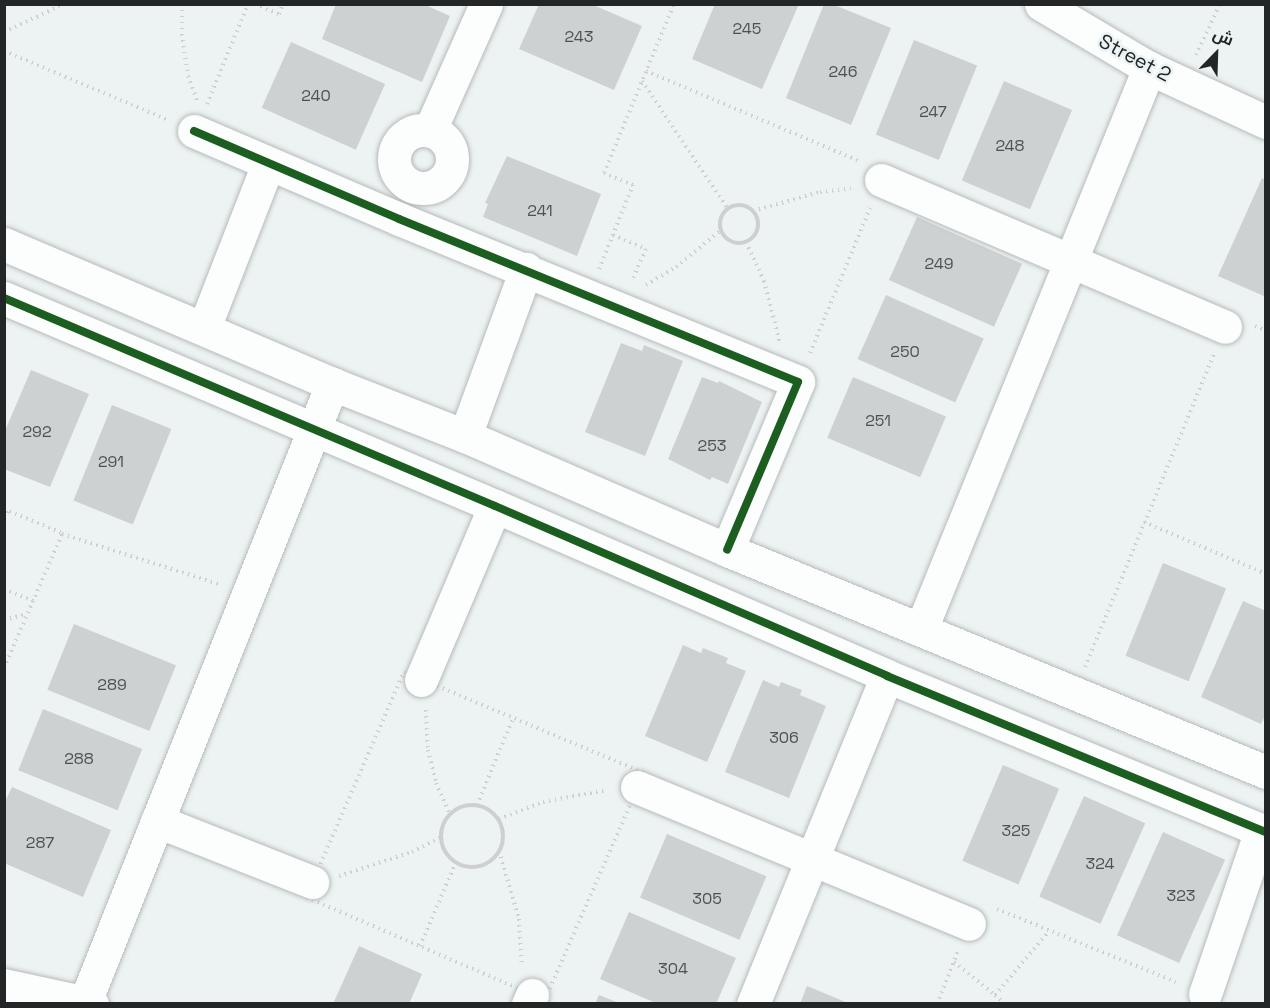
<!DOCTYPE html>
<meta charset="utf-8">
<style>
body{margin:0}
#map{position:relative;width:1270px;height:1008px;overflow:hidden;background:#edf2f2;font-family:"Space Grotesk",Cairo,sans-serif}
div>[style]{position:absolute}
.building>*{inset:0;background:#ced1d1;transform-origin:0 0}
.path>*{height:4px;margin-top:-2px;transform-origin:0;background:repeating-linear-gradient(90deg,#ced0d0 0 1.5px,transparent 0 6px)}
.path>.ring{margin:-2px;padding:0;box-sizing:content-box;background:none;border:4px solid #ced0d0;border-radius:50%}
.roads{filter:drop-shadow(0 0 2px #b7baba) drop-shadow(0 0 2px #b7baba)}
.minor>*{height:33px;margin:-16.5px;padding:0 16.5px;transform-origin:16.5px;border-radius:16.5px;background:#fcfdfd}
.minor>.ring{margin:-16.5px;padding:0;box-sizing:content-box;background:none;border:33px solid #fcfdfd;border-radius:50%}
.tertiary>*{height:33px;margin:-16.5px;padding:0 16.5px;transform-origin:16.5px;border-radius:16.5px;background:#fcfdfd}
.cycleway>*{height:8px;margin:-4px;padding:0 4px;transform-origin:4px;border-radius:4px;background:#1b5e20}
span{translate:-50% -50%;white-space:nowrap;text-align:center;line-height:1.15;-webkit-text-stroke:5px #ebf3f4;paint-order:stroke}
.number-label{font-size:16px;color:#4e5152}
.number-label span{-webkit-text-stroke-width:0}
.street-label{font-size:20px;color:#232627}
.frame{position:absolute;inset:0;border:6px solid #232627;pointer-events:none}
.north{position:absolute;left:1186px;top:24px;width:60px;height:60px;-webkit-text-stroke:4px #ebf3f4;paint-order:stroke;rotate:23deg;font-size:16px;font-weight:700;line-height:24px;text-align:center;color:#232627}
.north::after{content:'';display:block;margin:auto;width:21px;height:27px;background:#232627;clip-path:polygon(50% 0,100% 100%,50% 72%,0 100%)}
</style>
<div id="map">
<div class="building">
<div style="clip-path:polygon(336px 4px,423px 4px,450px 16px,422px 82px,322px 39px)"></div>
<div style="clip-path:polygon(539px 4px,591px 4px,642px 26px,614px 90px,519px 49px)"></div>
<div style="clip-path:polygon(715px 4px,799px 4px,762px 89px,692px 59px)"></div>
<div style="clip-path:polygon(824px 4px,832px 4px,891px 28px,851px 125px,786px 98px)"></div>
<div style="left:914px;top:40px;width:68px;height:102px;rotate:22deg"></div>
<div style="left:291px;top:42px;width:103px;height:72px;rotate:24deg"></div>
<div style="left:1004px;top:81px;width:74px;height:108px;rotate:23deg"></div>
<div style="clip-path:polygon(507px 156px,601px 194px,577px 256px,483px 217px,488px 204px,485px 203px)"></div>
<div style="clip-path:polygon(1262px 178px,1266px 180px,1266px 297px,1218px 276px)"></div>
<div style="left:917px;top:217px;width:115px;height:69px;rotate:24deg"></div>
<div style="left:886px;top:295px;width:107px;height:70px;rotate:24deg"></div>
<div style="clip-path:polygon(621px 343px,642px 351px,644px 345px,683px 361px,645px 456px,585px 432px)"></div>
<div style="clip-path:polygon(31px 370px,89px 394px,50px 487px,4px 469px,4px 433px)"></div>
<div style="clip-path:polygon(702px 377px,718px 383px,719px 381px,762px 402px,728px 484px,712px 477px,710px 480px,668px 459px)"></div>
<div style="left:853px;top:377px;width:101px;height:66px;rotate:23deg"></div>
<div style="left:112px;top:405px;width:64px;height:103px;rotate:22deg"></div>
<div style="left:1163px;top:563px;width:68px;height:100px;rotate:22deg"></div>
<div style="clip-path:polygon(1243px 601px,1266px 611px,1266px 714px,1261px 724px,1201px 697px)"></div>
<div style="left:74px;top:624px;width:110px;height:71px;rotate:22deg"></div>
<div style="clip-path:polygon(683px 645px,701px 653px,703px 648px,728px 658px,726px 663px,746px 671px,707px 762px,645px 736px)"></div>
<div style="clip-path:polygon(763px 680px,779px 687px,781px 682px,802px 690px,800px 695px,826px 706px,789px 798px,725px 772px)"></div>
<div style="left:43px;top:709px;width:107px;height:66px;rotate:22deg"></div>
<div style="left:1003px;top:765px;width:61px;height:104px;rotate:23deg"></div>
<div style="clip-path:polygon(12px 787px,111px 830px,83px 897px,4px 863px,4px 804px)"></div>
<div style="left:1084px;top:796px;width:67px;height:110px;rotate:24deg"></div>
<div style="left:1163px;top:832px;width:68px;height:113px;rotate:24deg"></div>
<div style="left:667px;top:834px;width:108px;height:69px;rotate:23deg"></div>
<div style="clip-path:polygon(629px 912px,736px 958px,716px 1004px,658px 1004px,600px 979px)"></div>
<div style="clip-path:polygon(359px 946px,422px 974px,409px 1004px,333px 1004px)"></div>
<div style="clip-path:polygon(807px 986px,848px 1003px,848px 1004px,800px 1004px)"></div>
<div style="clip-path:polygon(599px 995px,619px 1003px,619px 1004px,595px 1004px)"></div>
</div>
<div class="path">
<div style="left:182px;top:4px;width:30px;rotate:90deg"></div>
<div style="left:182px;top:34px;width:42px;rotate:81.9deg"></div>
<div style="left:188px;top:76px;width:27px;rotate:70deg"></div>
<div style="left:255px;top:4px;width:26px;rotate:23deg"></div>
<div style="left:279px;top:14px;width:11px;rotate:-68deg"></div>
<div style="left:4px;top:32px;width:66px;rotate:-25deg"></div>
<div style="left:4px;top:51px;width:178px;rotate:22.8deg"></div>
<div style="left:1196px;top:55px;width:56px;rotate:-64.8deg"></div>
<div style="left:646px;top:71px;width:231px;rotate:22.9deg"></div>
<div style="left:642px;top:81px;width:154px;rotate:56.1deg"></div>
<div style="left:207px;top:104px;width:108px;rotate:-67.7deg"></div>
<div class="ring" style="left:720px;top:205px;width:34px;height:34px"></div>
<div style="left:753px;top:211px;width:70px;rotate:-15.8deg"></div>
<div style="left:820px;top:192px;width:31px;rotate:-7deg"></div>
<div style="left:613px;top:235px;width:36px;rotate:23deg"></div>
<div style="left:646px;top:249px;width:35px;rotate:114deg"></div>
<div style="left:746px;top:242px;width:43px;rotate:65.2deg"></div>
<div style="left:764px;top:281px;width:64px;rotate:75.5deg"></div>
<div style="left:599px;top:269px;width:91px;rotate:-68deg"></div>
<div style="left:633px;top:185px;width:31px;rotate:-158deg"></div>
<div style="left:604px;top:173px;width:183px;rotate:-67.5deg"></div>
<div style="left:646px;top:285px;width:35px;rotate:-31deg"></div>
<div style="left:676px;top:267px;width:58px;rotate:-39.4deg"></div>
<div style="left:1255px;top:326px;width:12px;rotate:24deg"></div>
<div style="left:810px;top:353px;width:157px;rotate:-67.5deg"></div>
<div style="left:4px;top:509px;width:63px;rotate:22.5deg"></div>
<div style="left:4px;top:518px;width:9px;rotate:-63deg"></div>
<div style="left:1144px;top:522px;width:133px;rotate:23.1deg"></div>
<div style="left:4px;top:589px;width:32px;rotate:22deg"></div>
<div style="left:4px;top:620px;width:23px;rotate:-15deg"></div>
<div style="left:1085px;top:667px;width:339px;rotate:-67.6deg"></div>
<div style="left:4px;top:668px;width:146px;rotate:-66.6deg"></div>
<div style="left:62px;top:534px;width:165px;rotate:17.7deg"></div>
<div style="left:404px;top:672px;width:260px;rotate:22.8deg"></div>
<div style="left:644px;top:773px;width:248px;rotate:113.6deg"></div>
<div style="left:545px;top:1000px;width:260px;rotate:-156.7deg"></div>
<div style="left:306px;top:897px;width:245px;rotate:-66.5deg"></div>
<div style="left:426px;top:710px;width:40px;rotate:87.1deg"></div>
<div style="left:428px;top:750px;width:34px;rotate:76deg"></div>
<div style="left:436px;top:783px;width:34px;rotate:66deg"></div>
<div style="left:477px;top:805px;width:94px;rotate:-67.5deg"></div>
<div class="ring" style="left:441px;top:805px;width:58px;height:58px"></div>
<div style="left:499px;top:819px;width:47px;rotate:-21.1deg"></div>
<div style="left:543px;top:802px;width:65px;rotate:-10.6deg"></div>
<div style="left:499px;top:851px;width:71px;rotate:73.6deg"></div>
<div style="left:519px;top:919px;width:47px;rotate:86.3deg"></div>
<div style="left:339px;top:876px;width:77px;rotate:-18.2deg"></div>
<div style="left:412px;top:852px;width:34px;rotate:-27deg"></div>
<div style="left:997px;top:909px;width:193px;rotate:22.2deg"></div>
<div style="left:420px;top:946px;width:91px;rotate:-66.8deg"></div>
<div style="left:954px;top:962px;width:53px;rotate:38.8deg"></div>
<div style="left:995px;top:995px;width:84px;rotate:-49.8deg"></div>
<div style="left:995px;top:995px;width:13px;rotate:42deg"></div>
<div style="left:937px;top:1004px;width:57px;rotate:-68.4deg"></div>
</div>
<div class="roads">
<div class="minor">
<div style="left:430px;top:130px;width:138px;rotate:-66deg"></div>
<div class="ring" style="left:394px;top:130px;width:25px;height:25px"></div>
<div style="left:194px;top:131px;width:223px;rotate:23.2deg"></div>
<div style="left:399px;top:219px;width:431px;rotate:22.2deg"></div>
<div style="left:798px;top:382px;width:182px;rotate:112.9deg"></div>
<div style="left:881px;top:180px;width:374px;rotate:23.1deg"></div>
<div style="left:4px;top:244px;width:357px;rotate:23.1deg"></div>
<div style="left:332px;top:384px;width:143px;rotate:21.4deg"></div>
<div style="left:465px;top:436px;width:286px;rotate:23.5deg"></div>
<div style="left:727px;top:550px;width:583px;rotate:22.39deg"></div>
<div style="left:4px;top:298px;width:533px;rotate:22.96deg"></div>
<div style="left:495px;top:506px;width:427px;rotate:23.4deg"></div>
<div style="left:887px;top:676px;width:410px;rotate:22.4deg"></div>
<div style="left:204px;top:328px;width:176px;rotate:-68.7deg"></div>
<div style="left:465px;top:436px;width:178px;rotate:-69.9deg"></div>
<div style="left:921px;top:629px;width:606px;rotate:-67.88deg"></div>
<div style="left:421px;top:680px;width:189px;rotate:-67deg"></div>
<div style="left:637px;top:787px;width:359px;rotate:22.4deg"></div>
<div style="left:157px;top:821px;width:167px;rotate:21.5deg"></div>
<div style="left:4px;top:985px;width:90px;rotate:12.2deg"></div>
<div style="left:1205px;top:994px;width:173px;rotate:-71.1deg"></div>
<div style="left:85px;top:1002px;width:666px;rotate:-68.21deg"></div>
<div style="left:528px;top:1004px;width:10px;rotate:-66deg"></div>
<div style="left:753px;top:1004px;width:354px;rotate:-67.8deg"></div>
</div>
<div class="tertiary">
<div style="left:1041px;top:4px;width:126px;rotate:30.7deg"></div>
<div style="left:1149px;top:68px;width:129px;rotate:24.8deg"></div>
</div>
</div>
<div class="cycleway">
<div style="left:194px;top:131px;width:223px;rotate:23.2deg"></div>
<div style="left:399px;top:219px;width:431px;rotate:22.2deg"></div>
<div style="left:798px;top:382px;width:182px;rotate:112.9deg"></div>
<div style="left:4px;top:298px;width:533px;rotate:22.96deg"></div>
<div style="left:495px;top:506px;width:427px;rotate:23.4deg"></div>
<div style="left:887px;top:676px;width:410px;rotate:22.4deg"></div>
</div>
<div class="number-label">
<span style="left:747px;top:29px">245</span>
<span style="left:579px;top:37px">243</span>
<span style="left:843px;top:72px">246</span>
<span style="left:316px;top:96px">240</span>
<span style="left:933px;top:112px">247</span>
<span style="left:1010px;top:146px">248</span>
<span style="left:540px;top:211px">241</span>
<span style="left:939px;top:264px">249</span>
<span style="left:905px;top:352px">250</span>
<span style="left:878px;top:421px">251</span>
<span style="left:37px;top:432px">292</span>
<span style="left:712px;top:446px">253</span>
<span style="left:111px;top:462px">291</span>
<span style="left:112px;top:685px">289</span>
<span style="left:784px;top:738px">306</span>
<span style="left:79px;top:759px">288</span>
<span style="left:1016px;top:831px">325</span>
<span style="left:40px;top:843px">287</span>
<span style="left:1100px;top:864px">324</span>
<span style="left:1181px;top:896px">323</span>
<span style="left:707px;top:899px">305</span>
<span style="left:673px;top:969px">304</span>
</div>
<div class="street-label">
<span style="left:1135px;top:58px;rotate:28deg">Street 2</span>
</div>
<div class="frame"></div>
<div class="north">ش</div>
</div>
